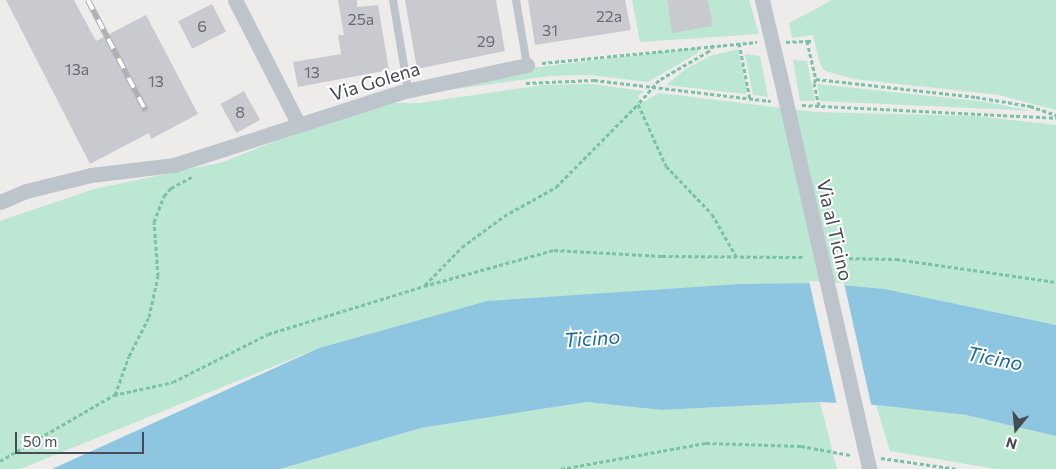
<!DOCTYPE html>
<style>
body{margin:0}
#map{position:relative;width:1056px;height:469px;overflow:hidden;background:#eeebeb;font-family:Commissioner,sans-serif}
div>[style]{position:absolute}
.green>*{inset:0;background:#bce8d3}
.water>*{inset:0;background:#8ec5e1}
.pier>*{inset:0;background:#eeebeb}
.building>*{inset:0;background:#c9cad0;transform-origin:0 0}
.path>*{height:3px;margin-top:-1.5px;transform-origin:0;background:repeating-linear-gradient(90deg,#79c2a7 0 4px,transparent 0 6.5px)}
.service>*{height:8px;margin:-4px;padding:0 4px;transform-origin:4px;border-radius:4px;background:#bec4cc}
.minor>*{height:15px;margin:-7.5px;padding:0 7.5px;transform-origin:7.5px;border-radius:7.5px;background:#bec4cc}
.rail>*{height:5.5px;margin-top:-2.75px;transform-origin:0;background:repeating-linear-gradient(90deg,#fff 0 11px,#aeb0b5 0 22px);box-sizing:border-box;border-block:1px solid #aeb0b5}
.minor-bridge>*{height:15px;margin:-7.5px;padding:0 7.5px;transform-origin:7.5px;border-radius:7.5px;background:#bec4cc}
span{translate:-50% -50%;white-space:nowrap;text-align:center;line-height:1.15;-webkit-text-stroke:4px #fff;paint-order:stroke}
.number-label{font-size:16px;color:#676c74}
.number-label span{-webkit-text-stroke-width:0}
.street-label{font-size:19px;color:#464c56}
.water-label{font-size:20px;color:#1a6b94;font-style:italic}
.north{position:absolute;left:991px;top:404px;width:50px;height:50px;-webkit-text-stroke:4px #fff;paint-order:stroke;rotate:197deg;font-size:14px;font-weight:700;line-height:20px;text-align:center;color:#464c56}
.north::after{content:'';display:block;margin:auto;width:18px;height:22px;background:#464c56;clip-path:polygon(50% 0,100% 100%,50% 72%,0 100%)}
.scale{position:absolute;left:15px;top:432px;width:129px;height:22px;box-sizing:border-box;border:2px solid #464c56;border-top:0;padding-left:6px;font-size:15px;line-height:18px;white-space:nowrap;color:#464c56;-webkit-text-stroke:4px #fff;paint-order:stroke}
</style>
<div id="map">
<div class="green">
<div style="clip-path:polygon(632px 0,749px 0,759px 34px,640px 42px)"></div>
<div style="clip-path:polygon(832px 0,1056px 0,1056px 110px,999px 95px,854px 79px,825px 71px,820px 64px,813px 35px,792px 38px,789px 23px)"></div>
<div style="clip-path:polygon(696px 48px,699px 51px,696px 54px,648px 82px,589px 75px,550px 76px,418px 94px,531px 68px)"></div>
<div style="clip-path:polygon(738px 49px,748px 92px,745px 94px,666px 85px,687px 68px,710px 56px)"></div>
<div style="clip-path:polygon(745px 54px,760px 56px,768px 97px,753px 95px)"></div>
<div style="clip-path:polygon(793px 60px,807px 61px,815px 101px,800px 101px)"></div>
<div style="clip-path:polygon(591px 84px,644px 91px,638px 96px,643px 102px,659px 93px,817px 112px,976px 116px,1056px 125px,1056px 325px,885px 289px,820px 283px,487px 301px,319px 348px,20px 469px,0 469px,0 221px,94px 189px,223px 162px,345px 113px,389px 103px,419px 103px,543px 85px)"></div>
<div style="clip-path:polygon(817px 84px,987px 102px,1032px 111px,820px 101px)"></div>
<div style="clip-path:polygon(587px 402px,661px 410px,820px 402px,837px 469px,280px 469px,421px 428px)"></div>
<div style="clip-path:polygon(876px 405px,966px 415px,1056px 436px,1056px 469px,995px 469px,890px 451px)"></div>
</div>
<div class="water">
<div style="clip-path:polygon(820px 283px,885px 289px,1056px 325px,1056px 436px,966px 415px,876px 405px,820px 402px,661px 410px,587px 402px,421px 428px,280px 469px,52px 469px,319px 348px,487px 301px,741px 284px)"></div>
</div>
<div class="pier">
<div style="clip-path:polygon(809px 281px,844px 283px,872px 408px,837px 405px)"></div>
</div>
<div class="building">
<div style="clip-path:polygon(6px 0,74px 0,96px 41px,146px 15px,198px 114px,151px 139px,149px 133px,90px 164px)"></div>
<div style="clip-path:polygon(338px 0,357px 0,357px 7px,378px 5px,389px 70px,298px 87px,293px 62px,341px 54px,338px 35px,344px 35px)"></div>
<div style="clip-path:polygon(405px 0,496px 0,505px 51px,417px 69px)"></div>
<div style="clip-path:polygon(528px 0,625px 0,631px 30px,535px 45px)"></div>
<div style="clip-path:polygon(667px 0,708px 0,713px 26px,672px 33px)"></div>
<div style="left:212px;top:4px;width:31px;height:38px;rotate:63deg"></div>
<div style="left:244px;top:91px;width:33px;height:27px;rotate:61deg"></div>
</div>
<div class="path">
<div style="left:807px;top:41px;width:6px"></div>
<div style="left:786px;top:42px;width:21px;rotate:-3deg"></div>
<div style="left:807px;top:41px;width:39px;rotate:77deg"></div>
<div style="left:816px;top:79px;width:161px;rotate:6.4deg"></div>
<div style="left:976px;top:97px;width:55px;rotate:9.5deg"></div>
<div style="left:1030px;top:106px;width:28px;rotate:19deg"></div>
<div style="left:739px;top:43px;width:57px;rotate:78.9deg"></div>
<div style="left:714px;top:45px;width:8px;rotate:130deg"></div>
<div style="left:709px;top:51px;width:58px;rotate:149.9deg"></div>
<div style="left:659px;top:80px;width:32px;rotate:131deg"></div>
<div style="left:638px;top:104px;width:68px;rotate:65.7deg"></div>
<div style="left:666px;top:166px;width:66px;rotate:46.2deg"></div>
<div style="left:712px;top:214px;width:48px;rotate:60.3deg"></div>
<div style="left:542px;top:63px;width:216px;rotate:-5.6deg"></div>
<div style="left:816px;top:79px;width:4px;rotate:117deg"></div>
<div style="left:814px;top:83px;width:24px;rotate:78deg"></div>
<div style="left:526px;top:83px;width:68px;rotate:-2.5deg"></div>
<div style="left:594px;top:80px;width:178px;rotate:6.8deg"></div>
<div style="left:802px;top:105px;width:254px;rotate:2.9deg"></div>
<div style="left:836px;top:258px;width:60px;rotate:1deg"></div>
<div style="left:896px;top:259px;width:162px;rotate:8.2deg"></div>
<div style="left:425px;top:285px;width:53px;rotate:-45.8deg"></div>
<div style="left:462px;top:247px;width:52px;rotate:-36.4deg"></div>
<div style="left:504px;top:216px;width:60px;rotate:-29.1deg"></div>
<div style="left:556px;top:187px;width:117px;rotate:-45.3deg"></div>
<div style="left:115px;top:395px;width:41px;rotate:-70.3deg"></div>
<div style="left:129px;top:356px;width:44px;rotate:-62.9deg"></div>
<div style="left:149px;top:317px;width:42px;rotate:-77.6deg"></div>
<div style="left:158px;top:276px;width:54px;rotate:-94.2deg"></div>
<div style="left:154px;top:222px;width:28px;rotate:-69deg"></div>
<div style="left:164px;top:196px;width:11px;rotate:-49deg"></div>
<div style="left:171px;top:188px;width:26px;rotate:-28deg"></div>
<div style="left:881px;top:458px;width:77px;rotate:8.2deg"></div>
<div style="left:0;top:461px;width:132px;rotate:-30.1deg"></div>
<div style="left:114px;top:395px;width:60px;rotate:-12.4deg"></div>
<div style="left:173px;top:382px;width:106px;rotate:-26.8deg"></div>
<div style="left:268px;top:334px;width:163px;rotate:-17.1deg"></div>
<div style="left:424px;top:286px;width:135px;rotate:-15.5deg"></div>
<div style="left:554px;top:250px;width:108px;rotate:3.2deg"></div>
<div style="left:662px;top:256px;width:143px;rotate:0.4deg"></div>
<div style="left:561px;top:469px;width:147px;rotate:-10.2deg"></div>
<div style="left:706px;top:443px;width:95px;rotate:1.8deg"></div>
<div style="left:801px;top:446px;width:50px;rotate:10.4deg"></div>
</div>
<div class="service">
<div style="left:393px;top:0;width:91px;rotate:80.5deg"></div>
<div style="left:516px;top:0;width:66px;rotate:80.4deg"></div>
</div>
<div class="minor">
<div style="left:235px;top:0;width:140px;rotate:62.9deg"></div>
<div style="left:762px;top:0;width:78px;rotate:76.7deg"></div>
<div style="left:0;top:202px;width:28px;rotate:-23deg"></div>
<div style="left:26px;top:191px;width:67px;rotate:-13.8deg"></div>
<div style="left:91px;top:175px;width:84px;rotate:-6.9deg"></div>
<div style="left:174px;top:165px;width:238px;rotate:-17.8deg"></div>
<div style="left:401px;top:92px;width:129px;rotate:-12.1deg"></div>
</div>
<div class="rail">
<div style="left:88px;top:0;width:125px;rotate:62.4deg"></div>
</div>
<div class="minor-bridge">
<div style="left:780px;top:76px;width:403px;rotate:77.2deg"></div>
</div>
<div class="number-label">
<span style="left:609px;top:16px">22a</span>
<span style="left:361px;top:19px">25a</span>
<span style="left:202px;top:26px">6</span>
<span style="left:550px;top:30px">31</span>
<span style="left:486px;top:41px">29</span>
<span style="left:77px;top:69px">13a</span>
<span style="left:312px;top:72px">13</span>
<span style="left:156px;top:81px">13</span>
<span style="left:240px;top:112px">8</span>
</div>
<div class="street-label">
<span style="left:375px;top:81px;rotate:-17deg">Via Golena</span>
<span style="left:835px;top:230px;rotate:77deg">Via al Ticino</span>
</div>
<div class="water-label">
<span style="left:592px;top:338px;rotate:-4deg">Ticino</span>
<span style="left:995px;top:358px;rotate:11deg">Ticino</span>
</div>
<div class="north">N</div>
<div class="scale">50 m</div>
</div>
